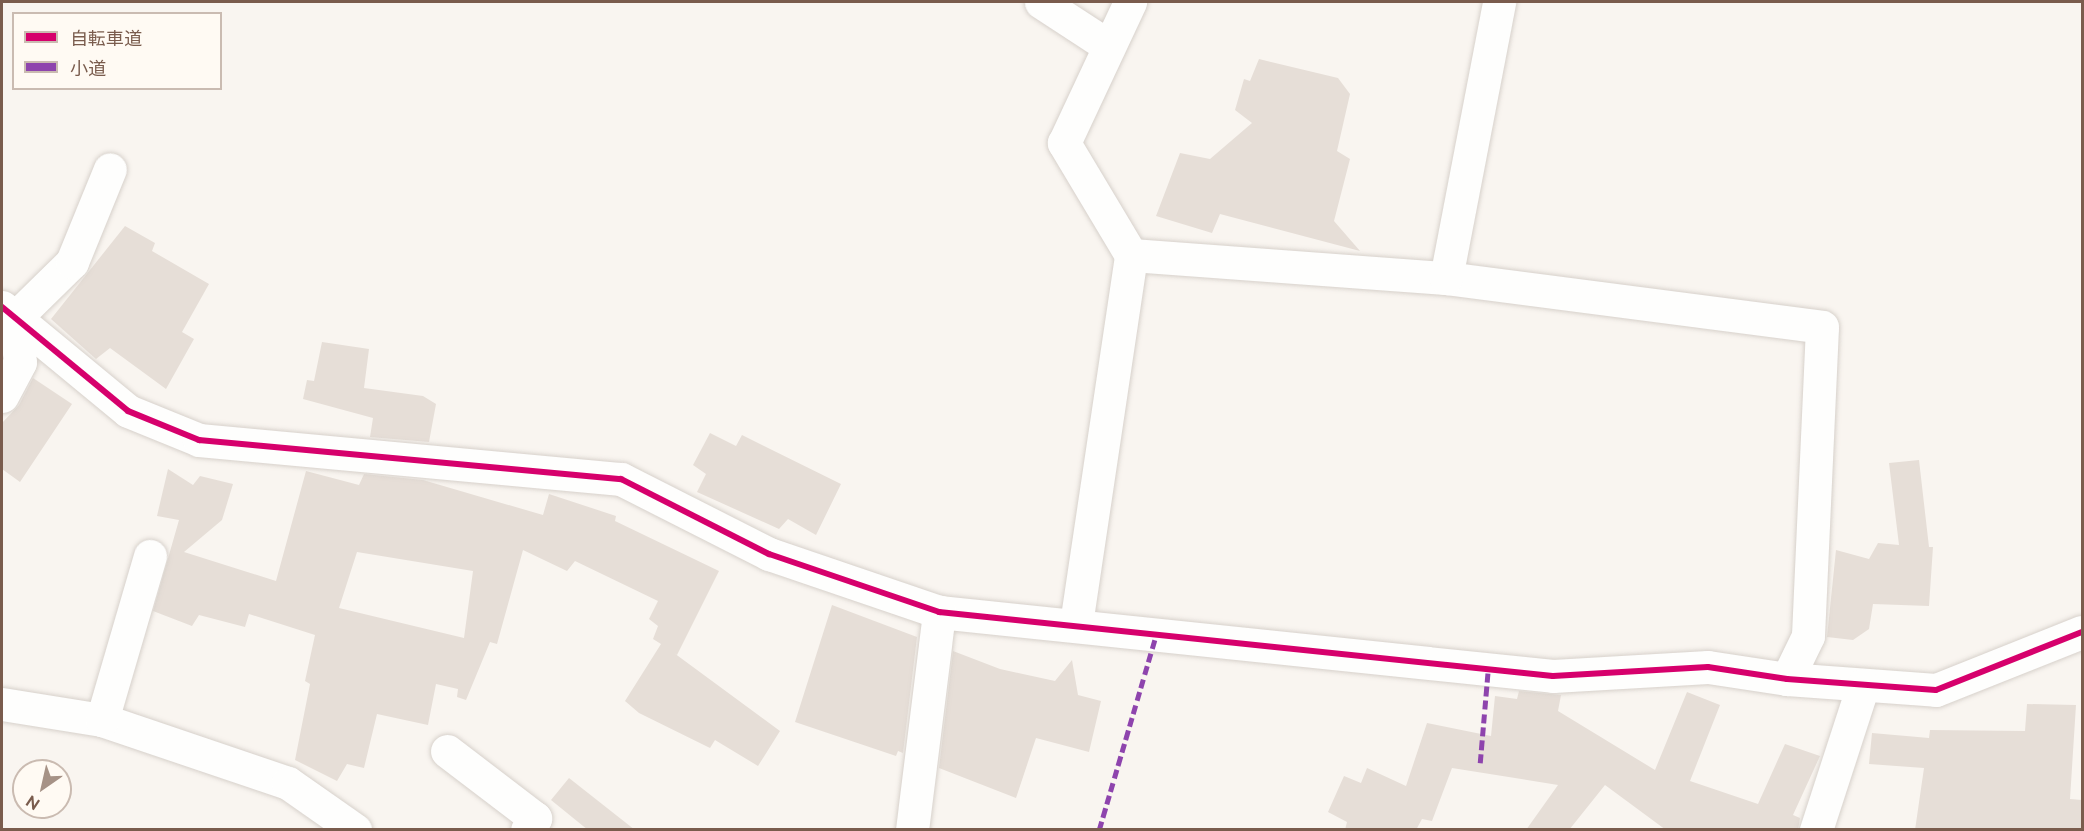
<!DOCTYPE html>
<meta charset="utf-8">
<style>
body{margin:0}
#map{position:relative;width:2084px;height:831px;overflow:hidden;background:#f9f5f0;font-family:Raleway,"Noto Sans JP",sans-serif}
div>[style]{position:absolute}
.building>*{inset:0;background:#e6ded7}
.roads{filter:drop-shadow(0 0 2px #d7d1cb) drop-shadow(0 0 2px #d7d1cb)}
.minor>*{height:33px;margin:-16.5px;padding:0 16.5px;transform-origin:16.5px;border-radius:16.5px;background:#fefefd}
.quiet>*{height:4.5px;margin-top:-2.25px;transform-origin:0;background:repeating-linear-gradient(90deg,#8e44ad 0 9px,transparent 0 13.5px)}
.cycleway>*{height:6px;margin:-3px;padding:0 3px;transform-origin:3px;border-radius:3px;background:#d6006c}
span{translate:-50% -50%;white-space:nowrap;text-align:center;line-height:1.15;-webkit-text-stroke:4.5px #fffaf3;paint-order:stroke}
.frame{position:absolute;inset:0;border:3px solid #7a5c4d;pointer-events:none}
.legend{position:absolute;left:12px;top:12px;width:210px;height:78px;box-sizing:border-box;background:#fffaf3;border:2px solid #cabbb1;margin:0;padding:8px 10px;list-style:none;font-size:18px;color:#7a5c4d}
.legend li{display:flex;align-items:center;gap:12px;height:30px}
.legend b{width:30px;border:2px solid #cabbb1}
.north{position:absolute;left:12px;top:759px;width:60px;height:60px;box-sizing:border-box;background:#fffaf3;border:2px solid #cabbb1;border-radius:50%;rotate:214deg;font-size:16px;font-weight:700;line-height:24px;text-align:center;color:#7a5c4d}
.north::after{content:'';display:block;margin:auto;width:21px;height:27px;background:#a69286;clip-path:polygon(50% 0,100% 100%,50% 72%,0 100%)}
</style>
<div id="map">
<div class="building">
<div style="clip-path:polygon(1259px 59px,1338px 78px,1350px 94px,1337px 151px,1350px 159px,1334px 221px,1360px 251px,1220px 214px,1212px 233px,1156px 216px,1180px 153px,1210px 159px,1252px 123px,1235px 110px,1244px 79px,1250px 81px)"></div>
<div style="clip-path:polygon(125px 226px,155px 243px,152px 251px,209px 284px,182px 332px,194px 339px,166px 389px,110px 348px,96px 359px,51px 319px)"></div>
<div style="clip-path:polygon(322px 342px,369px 349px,364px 388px,423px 396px,436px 404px,429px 442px,370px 437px,373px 418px,303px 399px,307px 380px,314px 381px)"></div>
<div style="clip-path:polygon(33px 378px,72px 404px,20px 482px,2px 469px,2px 423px,19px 405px)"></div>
<div style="clip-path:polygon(710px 433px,736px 446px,742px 435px,841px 484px,816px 535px,788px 519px,779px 529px,697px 492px,706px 474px,693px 465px)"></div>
<div style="clip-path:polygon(1919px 460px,1929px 547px,1933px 547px,1929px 606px,1873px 604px,1869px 629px,1853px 640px,1827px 637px,1836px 550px,1869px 559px,1878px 543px,1899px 545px,1889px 463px)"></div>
<div style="clip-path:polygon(evenodd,168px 469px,193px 485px,200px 476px,233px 484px,222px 520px,184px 552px,276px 581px,306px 471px,359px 485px,364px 474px,423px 480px,543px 515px,549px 494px,616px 516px,615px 521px,719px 571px,677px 655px,674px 653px,780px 731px,758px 766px,715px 740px,710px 748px,639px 713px,625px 701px,661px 644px,653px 639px,658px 626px,649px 619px,658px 601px,575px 561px,567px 571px,523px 550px,497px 644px,490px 642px,466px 700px,457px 697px,458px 689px,436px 684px,428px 725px,377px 714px,364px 768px,347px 764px,337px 781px,295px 760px,310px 684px,305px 681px,315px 635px,249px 614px,245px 627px,199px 615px,192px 626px,153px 611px,179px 520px,157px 516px,168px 469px,357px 552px,473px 571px,464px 638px,339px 608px,357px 552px)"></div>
<div style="clip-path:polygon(832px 605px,917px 637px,903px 753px,898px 751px,896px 756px,795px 722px)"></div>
<div style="clip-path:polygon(953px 651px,1000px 669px,1055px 681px,1072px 660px,1078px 695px,1101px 701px,1089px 752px,1036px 738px,1016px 798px,939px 768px)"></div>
<div style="clip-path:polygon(1519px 691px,1561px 695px,1558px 711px,1655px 770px,1687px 692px,1720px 705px,1690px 781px,1758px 804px,1785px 744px,1820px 756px,1793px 815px,1800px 818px,1798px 830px,1666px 830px,1605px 785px,1569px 830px,1526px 830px,1558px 785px,1452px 768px,1432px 821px,1422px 819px,1416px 830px,1345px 830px,1347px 822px,1328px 812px,1344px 776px,1361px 783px,1367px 768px,1406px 786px,1427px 723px,1491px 736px,1495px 696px,1517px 699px)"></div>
<div style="clip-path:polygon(2027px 704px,2076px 705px,2070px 799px,2082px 800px,2082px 830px,1915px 830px,1924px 768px,1869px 764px,1872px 733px,1929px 738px,1930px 730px,2025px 731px)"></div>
<div style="clip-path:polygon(569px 778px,635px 830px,588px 830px,551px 800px)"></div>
</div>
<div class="roads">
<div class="minor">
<div style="left:1041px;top:2px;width:79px;rotate:33.1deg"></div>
<div style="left:1131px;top:255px;width:316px;rotate:4.2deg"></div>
<div style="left:1446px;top:278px;width:379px;rotate:7.4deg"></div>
<div style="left:1822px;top:327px;width:309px;rotate:92.6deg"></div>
<div style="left:1808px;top:636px;width:48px;rotate:116deg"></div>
<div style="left:1446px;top:278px;width:281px;rotate:-79.1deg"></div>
<div style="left:2px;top:307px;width:163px;rotate:39.5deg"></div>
<div style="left:128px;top:411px;width:77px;rotate:22.2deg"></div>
<div style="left:199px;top:440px;width:424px;rotate:5.3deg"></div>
<div style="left:621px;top:479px;width:166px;rotate:26.9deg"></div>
<div style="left:769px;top:554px;width:180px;rotate:18.8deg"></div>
<div style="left:939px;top:612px;width:617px;rotate:5.95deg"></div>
<div style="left:1553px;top:676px;width:155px;rotate:-3.3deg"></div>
<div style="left:1708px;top:667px;width:80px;rotate:8.6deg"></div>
<div style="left:1787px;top:679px;width:149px;rotate:4.2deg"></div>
<div style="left:1936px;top:690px;width:157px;rotate:-21.7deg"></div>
<div style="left:2px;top:396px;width:38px;rotate:-62deg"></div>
<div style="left:20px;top:362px;width:44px;rotate:-96.5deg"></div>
<div style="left:15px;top:318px;width:80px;rotate:-44.5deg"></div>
<div style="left:72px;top:262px;width:100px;rotate:-67.8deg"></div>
<div style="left:1076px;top:624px;width:373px;rotate:-81.5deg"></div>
<div style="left:1131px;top:255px;width:131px;rotate:-120.9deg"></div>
<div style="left:1064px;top:143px;width:156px;rotate:-64.9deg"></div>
<div style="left:2px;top:704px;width:101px;rotate:9.1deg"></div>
<div style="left:102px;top:720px;width:196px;rotate:18.7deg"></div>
<div style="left:288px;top:783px;width:82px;rotate:35deg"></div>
<div style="left:102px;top:720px;width:171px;rotate:-73.7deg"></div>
<div style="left:447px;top:751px;width:111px;rotate:37.3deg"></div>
<div style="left:535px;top:818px;width:14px;rotate:124deg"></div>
<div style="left:912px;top:830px;width:220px;rotate:-82.9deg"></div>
<div style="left:1816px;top:830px;width:152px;rotate:-72deg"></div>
</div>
</div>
<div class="quiet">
<div style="left:1480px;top:763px;width:93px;rotate:-85.1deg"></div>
<div style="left:1099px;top:830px;width:206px;rotate:-73.7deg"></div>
</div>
<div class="cycleway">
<div style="left:2px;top:307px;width:163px;rotate:39.5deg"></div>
<div style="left:128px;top:411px;width:77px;rotate:22.2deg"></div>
<div style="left:199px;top:440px;width:424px;rotate:5.3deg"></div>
<div style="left:621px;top:479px;width:166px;rotate:26.9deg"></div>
<div style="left:769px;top:554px;width:180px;rotate:18.8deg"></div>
<div style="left:939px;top:612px;width:617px;rotate:5.95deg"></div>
<div style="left:1553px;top:676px;width:155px;rotate:-3.3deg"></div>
<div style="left:1708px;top:667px;width:80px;rotate:8.6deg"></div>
<div style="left:1787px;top:679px;width:149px;rotate:4.2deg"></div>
<div style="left:1936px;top:690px;width:157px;rotate:-21.7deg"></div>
</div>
<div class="frame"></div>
<ul class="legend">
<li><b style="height:8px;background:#d6006c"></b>自転車道</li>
<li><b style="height:8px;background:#8e44ad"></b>小道</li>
</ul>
<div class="north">N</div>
</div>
